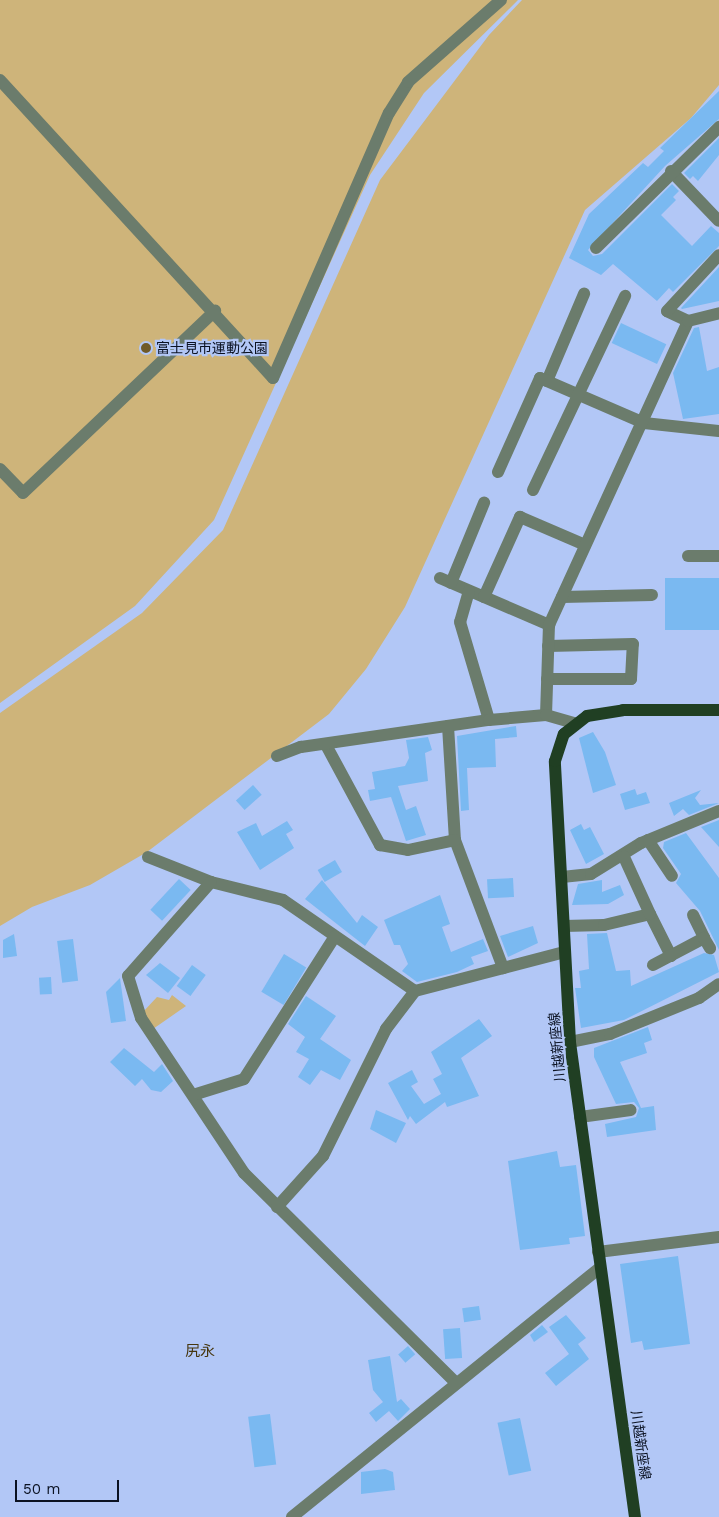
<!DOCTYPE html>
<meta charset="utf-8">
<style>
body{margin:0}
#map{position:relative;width:719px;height:1517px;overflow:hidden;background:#b2c7f6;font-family:"Work Sans","Noto Sans JP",sans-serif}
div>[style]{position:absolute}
.green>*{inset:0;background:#ceb47a}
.building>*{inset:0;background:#7ab9f1;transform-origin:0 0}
.minor>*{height:12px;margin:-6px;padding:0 6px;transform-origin:6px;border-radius:6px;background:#6b7c6c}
.major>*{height:12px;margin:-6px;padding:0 6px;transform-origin:6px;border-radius:6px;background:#203f23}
.dots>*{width:14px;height:14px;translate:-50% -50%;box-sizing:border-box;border:2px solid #b2c7f6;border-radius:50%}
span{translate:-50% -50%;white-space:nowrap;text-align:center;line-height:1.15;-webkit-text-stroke:4.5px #b2c7f6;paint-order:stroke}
.poi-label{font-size:14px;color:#0b1222}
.left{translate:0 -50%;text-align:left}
.street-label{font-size:14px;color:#0b1222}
.neighbourhood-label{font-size:15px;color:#46360e}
.scale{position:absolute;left:15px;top:1480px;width:104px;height:22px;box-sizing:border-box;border:2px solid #0b1222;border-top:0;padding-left:6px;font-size:15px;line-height:18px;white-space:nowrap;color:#0b1222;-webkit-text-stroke:4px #b2c7f6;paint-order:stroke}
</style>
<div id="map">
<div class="green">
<div style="clip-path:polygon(0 0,518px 0,424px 93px,370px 175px,214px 520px,135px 606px,0 703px)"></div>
<div style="clip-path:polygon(522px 0,719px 0,719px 85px,691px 118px,585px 210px,405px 607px,366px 669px,329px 714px,147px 852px,90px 885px,32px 907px,0 926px,0 713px,142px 613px,223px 530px,380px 180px,489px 35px)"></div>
<div style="clip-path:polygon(172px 995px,186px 1006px,153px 1029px,143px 1012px,157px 997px,169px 1000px)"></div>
</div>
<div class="building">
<div style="clip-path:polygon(719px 91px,719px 119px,665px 166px,588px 250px,593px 256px,602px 254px,672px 184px,679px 191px,673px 197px,676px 200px,661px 215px,692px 246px,711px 226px,719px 233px,719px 246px,673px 292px,669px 288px,657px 301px,613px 264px,601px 275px,569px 258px,589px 214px,643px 163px,648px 167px,664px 151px,660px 148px)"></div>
<div style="clip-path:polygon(719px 138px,719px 155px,698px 181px,693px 176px,690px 179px,684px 173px)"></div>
<div style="clip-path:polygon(719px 267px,719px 301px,682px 309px,681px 308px)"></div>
<div style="left:621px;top:323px;width:50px;height:22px;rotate:25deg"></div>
<div style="clip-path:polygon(699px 327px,707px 371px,719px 367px,719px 414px,683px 419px,673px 373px,694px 328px)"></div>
<div style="left:719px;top:578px;width:52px;height:54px;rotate:90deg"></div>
<div style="clip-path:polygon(516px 726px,517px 737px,495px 739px,496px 767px,467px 768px,469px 810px,461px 811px,457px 736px)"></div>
<div style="clip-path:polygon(593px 732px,605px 752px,616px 785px,593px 793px,579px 738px)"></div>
<div style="clip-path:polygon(428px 737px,432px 750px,425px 753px,428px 781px,398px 786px,406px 810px,416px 806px,426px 835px,406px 841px,391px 797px,370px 801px,368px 790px,375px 789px,372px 772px,405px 766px,409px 758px,406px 740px)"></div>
<div style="left:253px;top:785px;width:13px;height:23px;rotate:48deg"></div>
<div style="clip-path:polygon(635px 789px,637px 795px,646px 792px,650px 803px,625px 810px,620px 794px)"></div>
<div style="clip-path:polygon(701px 790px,695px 798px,700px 805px,719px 803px,689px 815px,683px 809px,674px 816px,669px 803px)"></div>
<div style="clip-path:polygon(719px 820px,719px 847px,701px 827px)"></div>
<div style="clip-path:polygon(287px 821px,293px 830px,286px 834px,294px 848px,260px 870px,237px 832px,256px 823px,262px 836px)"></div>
<div style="clip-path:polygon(581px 824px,584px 830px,590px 827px,604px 854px,586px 864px,570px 830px)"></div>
<div style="clip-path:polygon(686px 833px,719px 878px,719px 950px,700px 911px,676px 883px,681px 874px,663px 848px,664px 842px)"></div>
<div style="left:335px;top:860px;width:14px;height:20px;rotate:60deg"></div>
<div style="left:513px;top:878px;width:19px;height:26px;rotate:87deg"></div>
<div style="left:179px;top:879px;width:16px;height:42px;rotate:43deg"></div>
<div style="clip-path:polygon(322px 880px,357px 923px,362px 915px,378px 927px,365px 946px,305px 899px)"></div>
<div style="clip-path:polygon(602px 880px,602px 892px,620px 885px,624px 895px,608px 904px,572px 905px,578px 884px)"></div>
<div style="clip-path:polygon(440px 895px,450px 924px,442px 927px,451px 952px,483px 939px,488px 951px,471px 957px,474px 964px,457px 972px,417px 982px,402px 971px,408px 964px,400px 945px,394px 945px,384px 920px)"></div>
<div style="clip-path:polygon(533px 926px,538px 943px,508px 957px,500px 936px)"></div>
<div style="clip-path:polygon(607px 933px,616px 971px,630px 970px,631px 986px,704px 953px,714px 955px,719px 972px,624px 1020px,581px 1028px,575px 988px,581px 988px,579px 971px,589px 969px,587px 934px)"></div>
<div style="clip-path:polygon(14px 934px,17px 956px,3px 958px,3px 940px)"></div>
<div style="left:73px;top:939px;width:42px;height:16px;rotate:83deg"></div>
<div style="left:284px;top:954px;width:26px;height:44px;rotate:31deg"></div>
<div style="clip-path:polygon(160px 963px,180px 978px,168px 993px,146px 975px)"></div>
<div style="left:192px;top:965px;width:17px;height:26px;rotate:36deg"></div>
<div style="left:51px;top:977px;width:17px;height:12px;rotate:87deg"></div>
<div style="clip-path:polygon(120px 978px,126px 1021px,111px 1023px,106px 992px)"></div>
<div style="clip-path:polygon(306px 996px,336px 1016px,320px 1039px,351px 1060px,340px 1080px,321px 1070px,310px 1085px,298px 1077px,309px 1059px,296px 1052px,305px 1037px,288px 1024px)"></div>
<div style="clip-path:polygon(479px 1019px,492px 1036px,461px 1058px,479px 1096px,447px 1107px,445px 1102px,416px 1124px,410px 1116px,408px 1120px,388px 1083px,412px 1070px,418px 1082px,411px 1086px,424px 1104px,441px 1094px,433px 1079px,442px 1074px,431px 1052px)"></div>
<div style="clip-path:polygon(648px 1027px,652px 1040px,644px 1043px,647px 1053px,620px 1062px,641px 1108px,654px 1106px,656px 1130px,607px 1137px,605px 1124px,636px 1117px,639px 1108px,634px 1102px,616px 1104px,594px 1057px,594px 1048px)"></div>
<div style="clip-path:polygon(124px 1048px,154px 1072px,162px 1064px,173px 1081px,161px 1092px,151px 1090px,142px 1079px,135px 1086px,110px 1062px)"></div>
<div style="clip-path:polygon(376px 1110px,406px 1123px,396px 1143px,370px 1129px)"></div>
<div style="clip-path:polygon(557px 1151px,560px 1167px,576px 1165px,585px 1236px,569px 1238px,570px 1244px,520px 1250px,508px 1161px)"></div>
<div style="clip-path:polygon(678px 1256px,690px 1344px,644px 1350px,642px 1341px,631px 1343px,620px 1264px)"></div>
<div style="left:479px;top:1306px;width:14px;height:17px;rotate:82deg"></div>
<div style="clip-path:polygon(566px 1315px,586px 1338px,578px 1344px,589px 1359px,556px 1386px,545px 1373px,569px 1354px,549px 1327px)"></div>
<div style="clip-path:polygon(542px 1325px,548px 1332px,534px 1342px,530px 1335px)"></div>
<div style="left:460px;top:1328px;width:30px;height:17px;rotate:86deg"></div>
<div style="left:408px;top:1346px;width:11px;height:13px;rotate:49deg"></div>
<div style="clip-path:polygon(390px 1356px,397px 1402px,401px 1399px,410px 1409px,398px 1421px,389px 1411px,376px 1422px,369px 1413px,383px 1402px,373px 1390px,368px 1360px)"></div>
<div style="left:270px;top:1414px;width:51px;height:22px;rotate:83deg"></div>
<div style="left:520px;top:1418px;width:54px;height:23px;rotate:78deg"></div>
<div style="clip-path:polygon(385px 1469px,393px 1472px,395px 1490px,361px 1494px,361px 1472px)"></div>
</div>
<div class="minor">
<div style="left:0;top:80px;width:404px;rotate:47.5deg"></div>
<div style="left:273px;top:378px;width:289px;rotate:-66.4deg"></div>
<div style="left:389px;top:113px;width:36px;rotate:-58deg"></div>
<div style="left:408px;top:82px;width:124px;rotate:-41.4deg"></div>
<div style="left:671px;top:171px;width:69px;rotate:46.2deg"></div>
<div style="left:596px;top:248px;width:173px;rotate:-44.5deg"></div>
<div style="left:688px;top:321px;width:23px;rotate:-155deg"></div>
<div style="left:667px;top:311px;width:76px;rotate:-47.1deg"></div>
<div style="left:547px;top:381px;width:95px;rotate:-67deg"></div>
<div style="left:0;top:469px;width:33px;rotate:46deg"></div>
<div style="left:23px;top:493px;width:265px;rotate:-43.5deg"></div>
<div style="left:498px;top:472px;width:103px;rotate:-65.9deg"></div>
<div style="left:540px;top:378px;width:113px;rotate:23.4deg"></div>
<div style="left:644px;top:423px;width:75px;rotate:6.1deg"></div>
<div style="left:533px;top:490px;width:215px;rotate:-64.6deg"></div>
<div style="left:688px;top:556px;width:31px"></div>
<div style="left:440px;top:578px;width:119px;rotate:23.3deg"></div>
<div style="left:451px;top:583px;width:87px;rotate:-67.6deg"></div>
<div style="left:469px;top:591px;width:32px;rotate:106deg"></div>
<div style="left:460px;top:622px;width:102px;rotate:73.5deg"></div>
<div style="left:484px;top:597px;width:88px;rotate:-65.8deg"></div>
<div style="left:520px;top:517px;width:71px;rotate:23.3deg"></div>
<div style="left:562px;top:597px;width:90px;rotate:-1.3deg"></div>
<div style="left:547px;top:679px;width:84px"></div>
<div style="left:631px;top:679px;width:35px;rotate:-87deg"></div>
<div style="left:633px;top:644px;width:85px;rotate:178.7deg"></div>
<div style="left:546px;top:715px;width:90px;rotate:-88.1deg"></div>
<div style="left:549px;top:625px;width:334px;rotate:-65.4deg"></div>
<div style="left:688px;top:321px;width:32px;rotate:-14deg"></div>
<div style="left:448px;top:726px;width:114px;rotate:86.5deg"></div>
<div style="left:455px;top:840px;width:137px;rotate:69.4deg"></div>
<div style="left:326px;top:745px;width:114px;rotate:61.6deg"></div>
<div style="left:380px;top:845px;width:28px;rotate:10deg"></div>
<div style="left:408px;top:850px;width:48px;rotate:-12deg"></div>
<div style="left:277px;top:756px;width:26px;rotate:-21deg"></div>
<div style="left:301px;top:747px;width:190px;rotate:-8.2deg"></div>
<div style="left:489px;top:720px;width:57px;rotate:-5deg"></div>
<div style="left:546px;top:715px;width:29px;rotate:16deg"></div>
<div style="left:648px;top:840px;width:43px;rotate:56.3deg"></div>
<div style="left:148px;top:857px;width:68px;rotate:21.6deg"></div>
<div style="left:211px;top:882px;width:74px;rotate:14deg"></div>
<div style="left:283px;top:900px;width:160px;rotate:34.6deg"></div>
<div style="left:415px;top:991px;width:155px;rotate:-14.6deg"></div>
<div style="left:562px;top:877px;width:29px;rotate:-6deg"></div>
<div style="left:591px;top:874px;width:59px;rotate:-31.8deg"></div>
<div style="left:641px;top:843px;width:84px;rotate:-22.3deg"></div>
<div style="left:211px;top:882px;width:125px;rotate:131.4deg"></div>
<div style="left:128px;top:976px;width:44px;rotate:72.8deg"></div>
<div style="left:141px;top:1018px;width:186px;rotate:56.4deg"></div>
<div style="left:244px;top:1173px;width:297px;rotate:44.7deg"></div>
<div style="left:650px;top:914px;width:47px;rotate:63.4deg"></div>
<div style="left:693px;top:915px;width:25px;rotate:64deg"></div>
<div style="left:564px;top:926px;width:40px;rotate:-1.4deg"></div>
<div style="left:604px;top:925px;width:47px;rotate:-13.4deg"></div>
<div style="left:650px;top:914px;width:63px;rotate:-114.5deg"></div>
<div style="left:653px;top:965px;width:58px;rotate:-27.9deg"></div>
<div style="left:704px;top:938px;width:12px;rotate:59deg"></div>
<div style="left:570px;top:1042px;width:41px;rotate:-11.3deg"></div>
<div style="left:610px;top:1034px;width:96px;rotate:-22deg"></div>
<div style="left:699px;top:998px;width:24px;rotate:-35deg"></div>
<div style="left:193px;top:1095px;width:53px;rotate:-17.4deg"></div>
<div style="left:244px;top:1079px;width:169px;rotate:-57.5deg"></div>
<div style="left:580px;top:1117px;width:51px;rotate:-7.8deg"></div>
<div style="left:277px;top:1207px;width:69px;rotate:-48deg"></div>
<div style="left:323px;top:1156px;width:142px;rotate:-63.6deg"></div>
<div style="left:386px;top:1029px;width:48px;rotate:-52.7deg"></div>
<div style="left:598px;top:1252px;width:122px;rotate:-7.1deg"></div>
<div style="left:292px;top:1517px;width:396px;rotate:-39deg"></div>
</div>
<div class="major">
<div style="left:635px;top:1517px;width:479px;rotate:-97.8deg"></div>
<div style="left:570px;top:1042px;width:281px;rotate:-93.1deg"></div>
<div style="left:555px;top:761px;width:28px;rotate:-72deg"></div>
<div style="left:564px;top:734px;width:29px;rotate:-38deg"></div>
<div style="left:587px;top:716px;width:36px;rotate:-9deg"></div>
<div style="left:623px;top:710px;width:96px"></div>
</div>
<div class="dots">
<div style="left:146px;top:348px;background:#6f5a29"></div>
</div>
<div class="poi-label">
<span class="left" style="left:156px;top:348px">富士見市運動公園</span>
</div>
<div class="street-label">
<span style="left:557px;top:1047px;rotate:-95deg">川越新座線</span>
<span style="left:641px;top:1445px;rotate:82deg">川越新座線</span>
</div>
<div class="neighbourhood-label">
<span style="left:200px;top:1352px">尻永</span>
</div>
<div class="scale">50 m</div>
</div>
